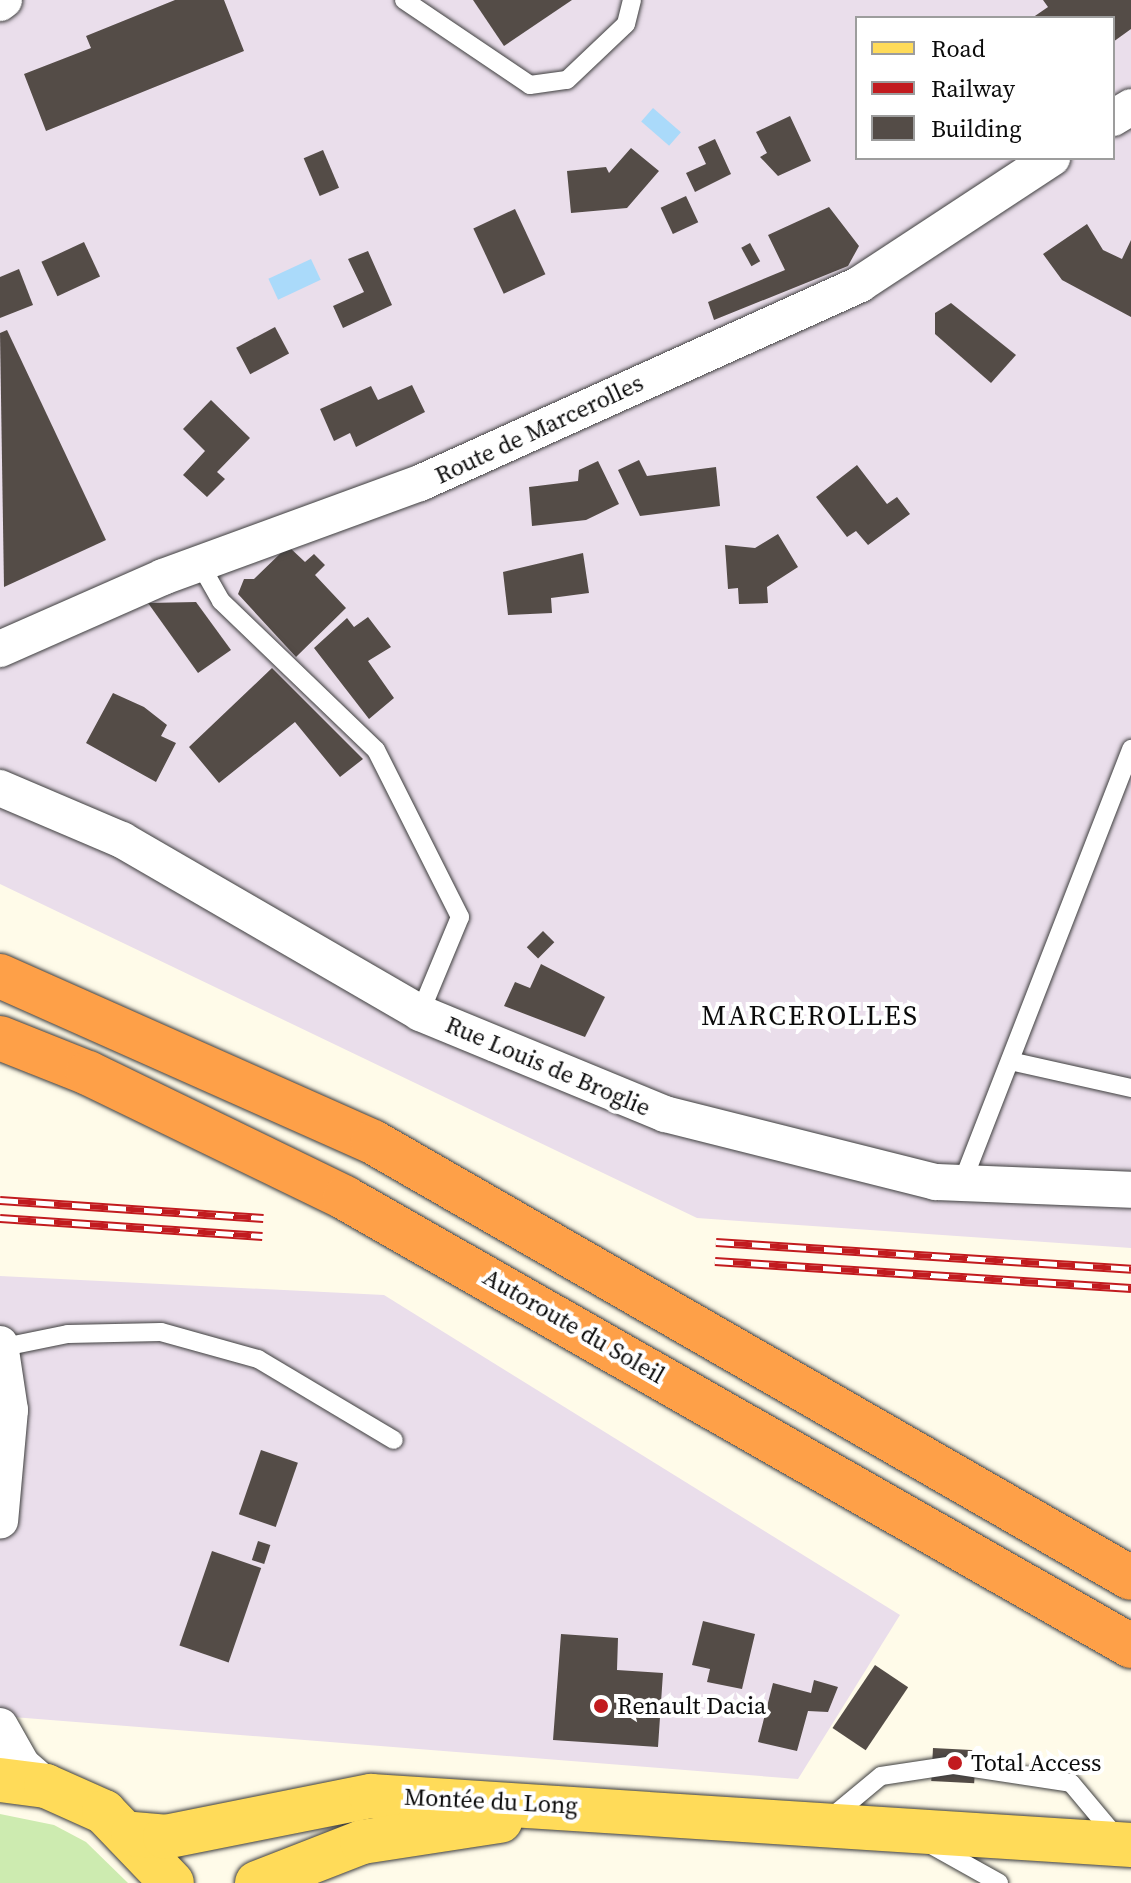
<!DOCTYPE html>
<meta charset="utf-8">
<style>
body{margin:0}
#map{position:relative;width:1131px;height:1883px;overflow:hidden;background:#fffbe9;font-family:"Source Serif 4",serif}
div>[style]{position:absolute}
.industrial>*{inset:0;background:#eadeeb}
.green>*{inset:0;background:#cdebb0}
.water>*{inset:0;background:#aadafa;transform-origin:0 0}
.building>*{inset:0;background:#544c47;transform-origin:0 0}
.roads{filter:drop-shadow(0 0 2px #3e3e3e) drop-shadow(0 0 2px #3e3e3e)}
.lane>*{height:18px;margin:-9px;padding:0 9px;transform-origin:9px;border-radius:9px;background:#fff}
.street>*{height:36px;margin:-18px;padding:0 18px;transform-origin:18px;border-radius:18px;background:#fff}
.primary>*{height:44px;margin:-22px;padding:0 22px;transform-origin:22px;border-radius:22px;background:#ffdb59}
.highway>*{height:44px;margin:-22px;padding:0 22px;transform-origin:22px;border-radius:22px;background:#fea048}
.rail>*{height:9px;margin-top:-4.5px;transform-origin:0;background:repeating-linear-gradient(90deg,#fff 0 18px,#c21b1f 0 36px);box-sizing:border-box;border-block:2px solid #c21b1f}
.dots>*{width:22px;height:22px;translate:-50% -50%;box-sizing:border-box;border:4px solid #fff;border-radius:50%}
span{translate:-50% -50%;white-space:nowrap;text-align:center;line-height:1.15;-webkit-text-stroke:8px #fff;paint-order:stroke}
.street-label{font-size:24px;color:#0b0b0b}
.poi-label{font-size:24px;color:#0b0b0b}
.left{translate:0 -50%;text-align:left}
.quarter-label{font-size:28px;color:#0b0b0b;letter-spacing:2px}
.legend{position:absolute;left:855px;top:16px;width:260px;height:144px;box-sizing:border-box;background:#fff;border:2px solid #9d9d9d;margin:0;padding:10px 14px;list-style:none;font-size:24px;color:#0b0b0b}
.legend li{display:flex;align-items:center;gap:16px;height:40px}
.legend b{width:40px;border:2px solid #9d9d9d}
</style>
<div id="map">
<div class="industrial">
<div style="clip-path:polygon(evenodd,0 0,1131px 0,1131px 1248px,697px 1218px,0 884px,0 0,857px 18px,1113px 18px,1113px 158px,857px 158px,857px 18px)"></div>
<div style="clip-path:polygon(0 1276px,384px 1295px,900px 1615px,798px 1779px,0 1716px)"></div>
</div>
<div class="green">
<div style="clip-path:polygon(0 1814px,54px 1825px,86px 1842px,128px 1883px,0 1883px)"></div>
</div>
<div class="water">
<div style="left:653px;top:108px;width:37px;height:18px;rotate:41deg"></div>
<div style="left:311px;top:259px;width:23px;height:47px;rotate:65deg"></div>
</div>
<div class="building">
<div style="clip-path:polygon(175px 0,224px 0,244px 51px,46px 131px,24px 74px,91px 48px,86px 36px)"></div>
<div style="clip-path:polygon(473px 0,572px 0,504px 46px)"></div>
<div style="clip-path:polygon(1043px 0,1131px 0,1131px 29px,1113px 42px,1113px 18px,1032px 18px,1048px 7px)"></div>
<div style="clip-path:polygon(790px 116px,811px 161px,778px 176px,760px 157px,767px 153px,756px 132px)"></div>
<div style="clip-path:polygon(715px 139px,731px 174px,695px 192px,686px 173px,706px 164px,698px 147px)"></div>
<div style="clip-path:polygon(631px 148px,659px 171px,627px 208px,571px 213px,567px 171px,606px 167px,609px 173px)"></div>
<div style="left:323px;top:150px;width:41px;height:21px;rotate:67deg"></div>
<div style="left:686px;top:196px;width:29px;height:28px;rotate:65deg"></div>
<div style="clip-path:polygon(829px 207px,859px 246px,848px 266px,714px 320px,708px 302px,785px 270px,768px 235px)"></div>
<div style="left:515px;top:209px;width:72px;height:46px;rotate:65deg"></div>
<div style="clip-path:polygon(1087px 224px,1103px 250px,1122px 259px,1131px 240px,1131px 317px,1062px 280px,1043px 254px)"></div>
<div style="left:84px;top:242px;width:38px;height:47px;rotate:65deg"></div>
<div style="left:750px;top:243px;width:21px;height:10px;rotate:61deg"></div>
<div style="clip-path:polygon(368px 251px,392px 305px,343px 328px,333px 306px,364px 292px,348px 259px)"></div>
<div style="clip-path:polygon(19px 269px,33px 305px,0 318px,0 277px)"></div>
<div style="clip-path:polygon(951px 303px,1016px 355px,991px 383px,935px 334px,935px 313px)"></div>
<div style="left:275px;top:327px;width:30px;height:44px;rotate:62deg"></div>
<div style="clip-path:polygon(7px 330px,106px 540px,4px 587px,0 333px)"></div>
<div style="clip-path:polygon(412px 385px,425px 412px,356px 447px,350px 433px,334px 441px,320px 409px,371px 386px,378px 400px)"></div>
<div style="clip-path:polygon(211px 400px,250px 438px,217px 472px,225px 479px,207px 497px,183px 475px,205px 451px,183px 429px)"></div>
<div style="clip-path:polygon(639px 460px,647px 476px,716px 467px,720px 506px,640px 516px,618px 470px)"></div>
<div style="clip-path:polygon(598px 461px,619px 504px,586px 520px,532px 526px,529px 487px,578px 481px,579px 470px)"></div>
<div style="clip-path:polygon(857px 465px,887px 504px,897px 497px,910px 514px,868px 545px,856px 531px,847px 537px,816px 497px)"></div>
<div style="clip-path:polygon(778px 534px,798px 567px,767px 587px,768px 603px,739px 604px,738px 588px,728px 589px,725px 545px,755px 548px)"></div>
<div style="clip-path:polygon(288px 546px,305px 562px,314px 554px,325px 565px,315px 575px,346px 608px,296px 657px,238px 594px,244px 579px,254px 579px)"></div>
<div style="clip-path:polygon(583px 553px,589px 593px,551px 598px,552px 613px,508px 615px,503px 572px)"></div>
<div style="clip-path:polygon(196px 602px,231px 650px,198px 673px,148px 603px)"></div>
<div style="clip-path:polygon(368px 617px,391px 647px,368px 661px,394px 698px,369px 719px,314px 648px,347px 618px,354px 627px)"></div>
<div style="clip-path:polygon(272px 668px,363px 759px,340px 777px,295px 722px,219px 783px,189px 747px)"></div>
<div style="clip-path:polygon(113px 693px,144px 707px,167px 725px,161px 736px,176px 743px,156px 782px,86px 743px)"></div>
<div style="left:543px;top:931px;width:16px;height:23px;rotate:45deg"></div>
<div style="clip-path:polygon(541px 964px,605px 997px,585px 1037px,504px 1006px,515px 982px,530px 988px)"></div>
<div style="left:261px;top:1450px;width:39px;height:68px;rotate:19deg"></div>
<div style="left:258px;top:1541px;width:13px;height:20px;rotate:18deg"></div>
<div style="left:212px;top:1551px;width:52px;height:100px;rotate:19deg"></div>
<div style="clip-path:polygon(703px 1621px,755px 1634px,742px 1689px,707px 1682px,710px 1669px,692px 1665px)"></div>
<div style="clip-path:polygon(561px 1634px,618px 1638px,617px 1670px,663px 1673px,658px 1747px,553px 1740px)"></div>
<div style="left:875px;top:1665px;width:40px;height:76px;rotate:34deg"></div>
<div style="clip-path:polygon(814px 1680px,838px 1687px,828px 1712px,808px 1711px,797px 1751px,758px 1742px,773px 1683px,811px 1693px)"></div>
<div style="left:933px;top:1748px;width:43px;height:33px;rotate:3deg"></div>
</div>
<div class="roads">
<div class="lane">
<div style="left:404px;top:0;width:152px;rotate:34deg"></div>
<div style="left:530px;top:85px;width:37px;rotate:-8deg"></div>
<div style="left:567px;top:80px;width:81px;rotate:-43.5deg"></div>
<div style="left:626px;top:24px;width:25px;rotate:-76deg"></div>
<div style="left:200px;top:564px;width:43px;rotate:60.4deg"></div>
<div style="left:221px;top:601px;width:215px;rotate:43.9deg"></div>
<div style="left:376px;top:750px;width:187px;rotate:63.3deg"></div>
<div style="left:460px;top:917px;width:104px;rotate:112.6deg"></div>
<div style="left:1010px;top:1061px;width:124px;rotate:12.6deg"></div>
<div style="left:962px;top:1183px;width:466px;rotate:-68.7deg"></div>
<div style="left:4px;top:1347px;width:65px;rotate:-11.5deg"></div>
<div style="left:68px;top:1334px;width:93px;rotate:-1.2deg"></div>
<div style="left:161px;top:1332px;width:101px;rotate:15.6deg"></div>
<div style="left:258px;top:1359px;width:158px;rotate:30.8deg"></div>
<div style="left:828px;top:1820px;width:69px;rotate:-39.7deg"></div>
<div style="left:881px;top:1776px;width:74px;rotate:-8.6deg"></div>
<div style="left:954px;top:1765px;width:118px;rotate:8.7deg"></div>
<div style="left:1071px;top:1783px;width:73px;rotate:50deg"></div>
<div style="left:924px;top:1841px;width:86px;rotate:29.2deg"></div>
</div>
<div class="street">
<div style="left:0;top:3px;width:5px;rotate:-37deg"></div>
<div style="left:1113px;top:118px;width:21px;rotate:-31deg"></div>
<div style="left:0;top:649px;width:178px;rotate:-23.8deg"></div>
<div style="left:163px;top:577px;width:274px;rotate:-20.1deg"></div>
<div style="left:420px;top:483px;width:483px;rotate:-24.3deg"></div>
<div style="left:860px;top:284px;width:230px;rotate:-33.3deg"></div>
<div style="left:0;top:788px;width:133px;rotate:23.1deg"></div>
<div style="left:122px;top:840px;width:345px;rotate:30.1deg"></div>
<div style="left:420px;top:1013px;width:265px;rotate:22.4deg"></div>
<div style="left:665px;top:1114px;width:279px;rotate:14.1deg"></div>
<div style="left:936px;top:1182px;width:195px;rotate:2.3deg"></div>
<div style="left:0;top:1344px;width:67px;rotate:81.4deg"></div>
<div style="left:10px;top:1410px;width:111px;rotate:95.1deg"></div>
<div style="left:0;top:1726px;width:45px;rotate:60.6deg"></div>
<div style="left:22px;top:1765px;width:32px;rotate:41deg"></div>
</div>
<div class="primary">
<div style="left:0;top:1780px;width:46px;rotate:7.4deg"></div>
<div style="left:46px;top:1786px;width:64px;rotate:24.1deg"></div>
<div style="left:104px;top:1812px;width:98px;rotate:46.2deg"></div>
<div style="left:133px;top:1834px;width:32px;rotate:5deg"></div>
<div style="left:165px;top:1837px;width:210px;rotate:-11.3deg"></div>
<div style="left:371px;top:1796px;width:762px;rotate:3.69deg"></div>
<div style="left:257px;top:1883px;width:113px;rotate:-21.3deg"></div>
<div style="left:362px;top:1842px;width:140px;rotate:-8.7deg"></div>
</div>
<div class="highway">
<div style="left:0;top:976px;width:408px;rotate:24deg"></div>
<div style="left:373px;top:1142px;width:874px;rotate:29.91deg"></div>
<div style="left:0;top:1038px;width:95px;rotate:21.7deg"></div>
<div style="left:88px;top:1073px;width:286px;rotate:25.9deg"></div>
<div style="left:345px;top:1198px;width:905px;rotate:29.68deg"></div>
</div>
</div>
<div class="rail">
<div style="left:0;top:1200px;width:264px;rotate:3.9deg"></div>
<div style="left:0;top:1218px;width:263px;rotate:3.9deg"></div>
<div style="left:716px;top:1242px;width:416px;rotate:3.7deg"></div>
<div style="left:715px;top:1261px;width:417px;rotate:3.7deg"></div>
</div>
<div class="dots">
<div style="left:601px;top:1706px;background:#c21b1f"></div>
<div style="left:955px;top:1763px;background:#c21b1f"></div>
</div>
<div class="street-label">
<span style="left:539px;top:429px;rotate:-25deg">Route de Marcerolles</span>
<span style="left:548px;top:1066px;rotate:23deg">Rue Louis de Broglie</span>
<span style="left:574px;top:1326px;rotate:30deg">Autoroute du Soleil</span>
<span style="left:491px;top:1801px;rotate:3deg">Montée du Long</span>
</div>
<div class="poi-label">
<span class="left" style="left:617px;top:1706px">Renault Dacia</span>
<span class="left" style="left:971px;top:1763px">Total Access</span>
</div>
<div class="quarter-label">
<span style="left:810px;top:1015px">MARCEROLLES</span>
</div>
<ul class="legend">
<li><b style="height:10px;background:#ffdb59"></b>Road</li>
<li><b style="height:10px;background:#c21b1f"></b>Railway</li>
<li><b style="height:22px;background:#544c47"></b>Building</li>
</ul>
</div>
